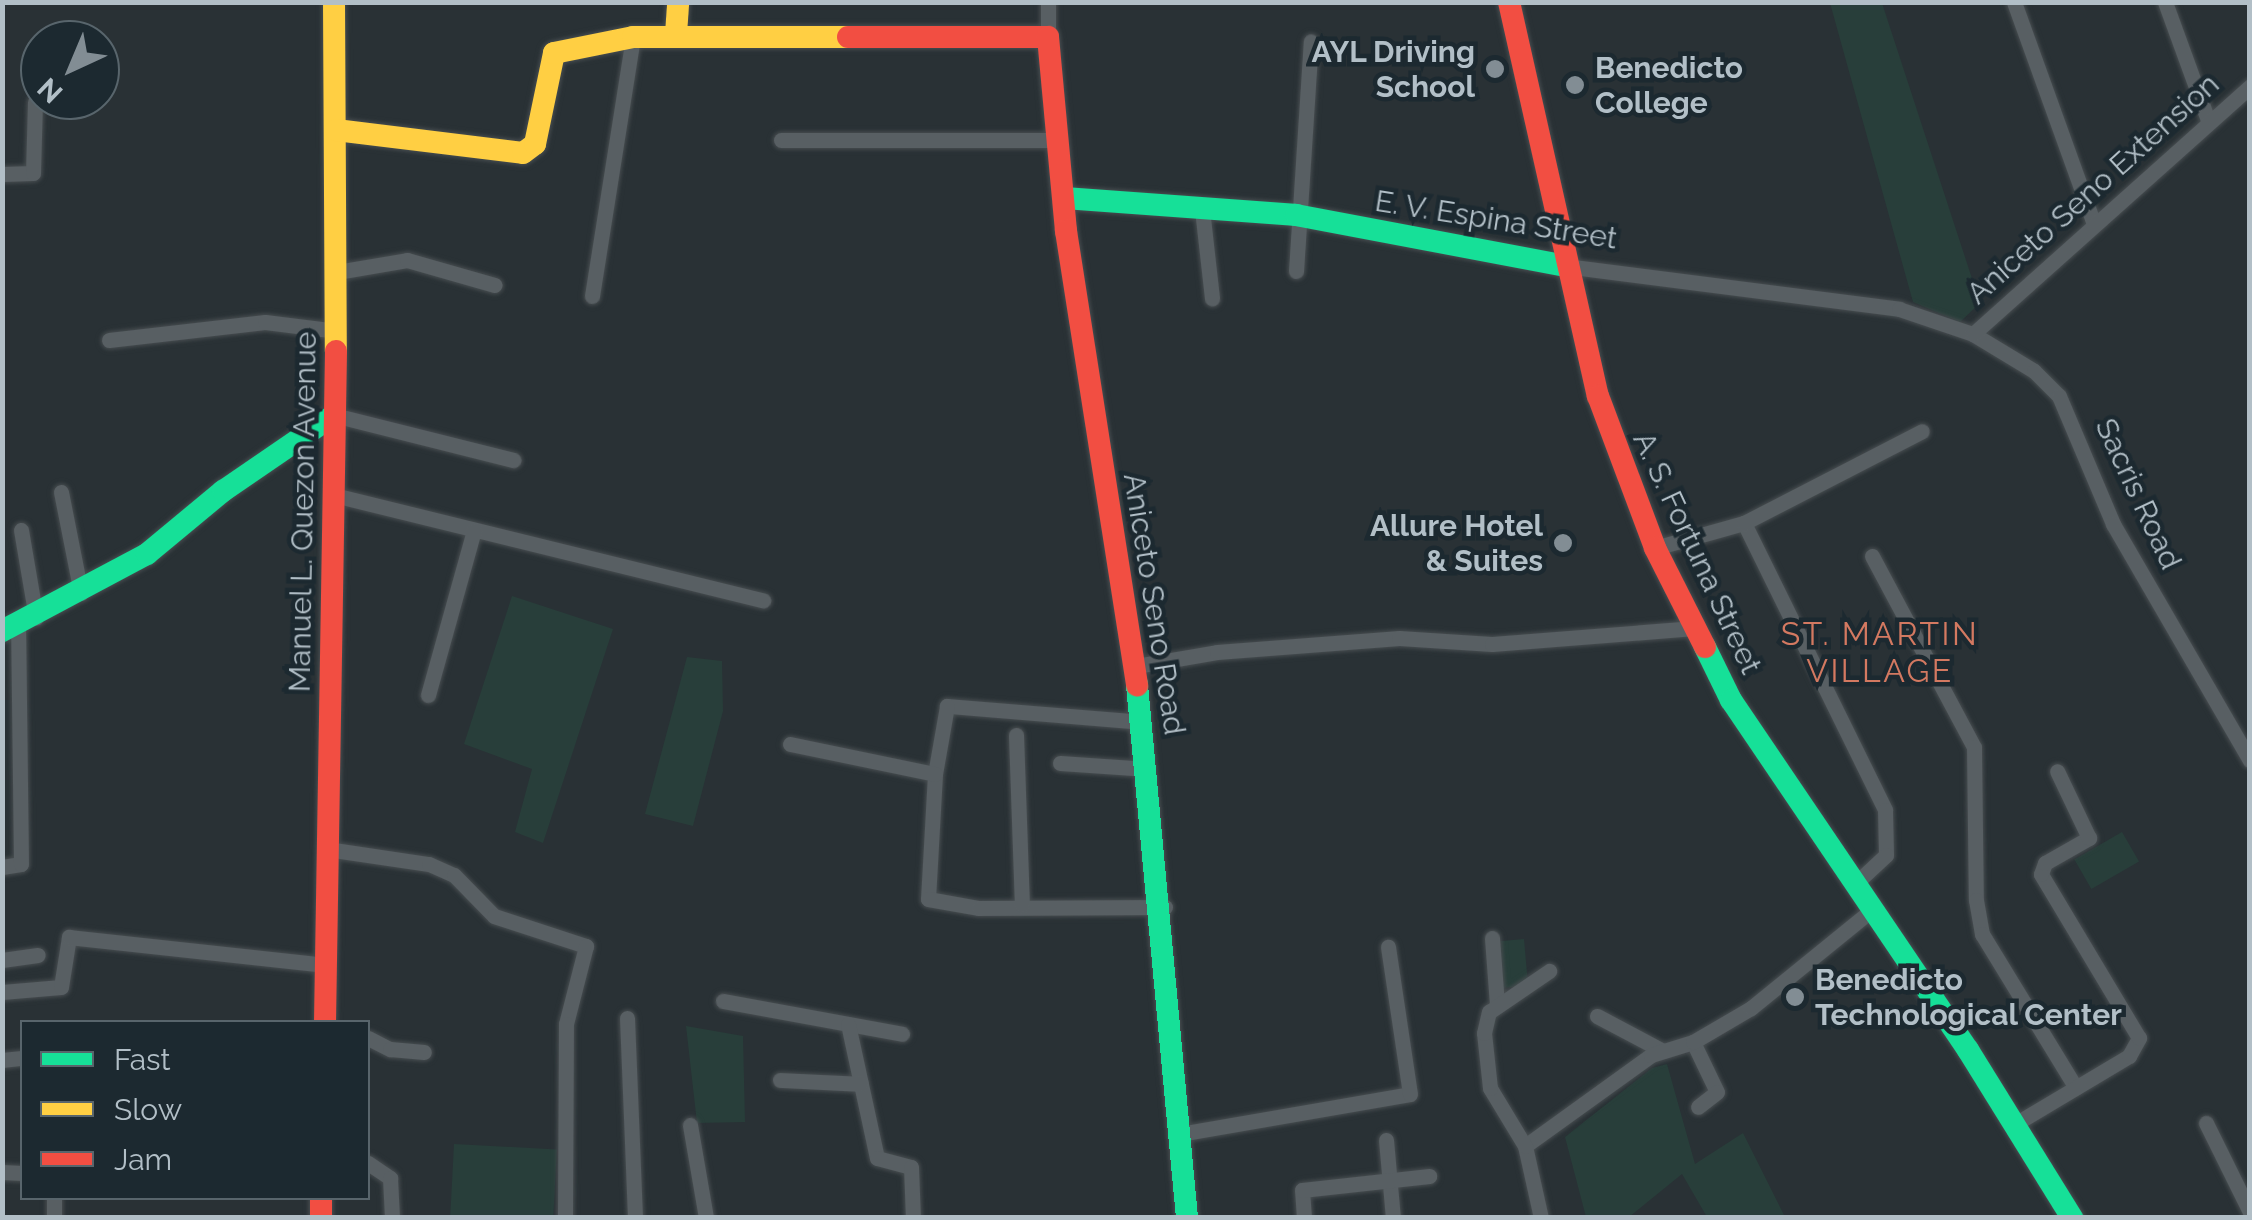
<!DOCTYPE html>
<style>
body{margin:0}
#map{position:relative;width:2252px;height:1220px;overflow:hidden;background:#293135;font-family:Raleway,sans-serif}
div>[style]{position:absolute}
.green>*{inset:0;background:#283e3a;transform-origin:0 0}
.roads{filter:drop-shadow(0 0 2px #474d50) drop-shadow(0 0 2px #474d50)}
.street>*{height:15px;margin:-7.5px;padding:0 7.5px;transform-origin:7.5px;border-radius:7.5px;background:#585f63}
.fast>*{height:22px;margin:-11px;padding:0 11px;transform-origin:11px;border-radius:11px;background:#16e098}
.slow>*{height:22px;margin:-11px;padding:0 11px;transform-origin:11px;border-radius:11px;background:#ffcf43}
.jam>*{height:22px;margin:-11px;padding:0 11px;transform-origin:11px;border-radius:11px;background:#f24e42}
.dots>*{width:28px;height:28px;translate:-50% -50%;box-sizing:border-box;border:5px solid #1c2930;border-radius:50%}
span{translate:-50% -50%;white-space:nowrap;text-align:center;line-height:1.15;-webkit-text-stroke:9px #1c2930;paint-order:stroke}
.poi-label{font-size:30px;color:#b2bfc7;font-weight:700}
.right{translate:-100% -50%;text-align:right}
.left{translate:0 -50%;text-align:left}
.street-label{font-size:30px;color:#b2bfc7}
.neighbourhood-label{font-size:32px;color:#d37961;letter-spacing:2.5px}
.frame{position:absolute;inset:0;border:5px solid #b2bfc7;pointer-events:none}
.legend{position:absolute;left:20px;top:1020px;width:350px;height:180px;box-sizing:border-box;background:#1c2930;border:2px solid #58656c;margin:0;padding:12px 18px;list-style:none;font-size:30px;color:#b2bfc7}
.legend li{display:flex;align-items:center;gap:20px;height:50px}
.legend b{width:50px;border:2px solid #58656c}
.north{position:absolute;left:20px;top:20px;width:100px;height:100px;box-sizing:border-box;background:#1c2930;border:2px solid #58656c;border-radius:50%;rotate:224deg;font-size:28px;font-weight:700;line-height:40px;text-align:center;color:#b2bfc7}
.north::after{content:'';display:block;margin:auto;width:35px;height:45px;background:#828d94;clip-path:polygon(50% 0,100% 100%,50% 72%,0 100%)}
</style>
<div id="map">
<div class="green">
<div style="clip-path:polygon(1830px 3px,1882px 3px,1980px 303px,1960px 322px,1913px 302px)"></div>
<div style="clip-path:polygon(512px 596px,613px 629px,543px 843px,515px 832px,532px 769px,464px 744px)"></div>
<div style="clip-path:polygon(687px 657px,722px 661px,723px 711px,693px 826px,645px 814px)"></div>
<div style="left:2122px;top:832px;width:34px;height:55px;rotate:60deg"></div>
<div style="left:1524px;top:939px;width:47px;height:25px;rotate:85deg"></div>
<div style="clip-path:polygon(686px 1026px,743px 1036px,745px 1122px,697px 1123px)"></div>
<div style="clip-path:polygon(1667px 1064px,1695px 1164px,1743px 1133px,1785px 1217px,1707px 1217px,1682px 1174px,1629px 1217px,1586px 1217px,1565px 1137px,1652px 1068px)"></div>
<div style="left:454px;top:1144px;width:103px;height:74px;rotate:3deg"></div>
</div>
<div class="roads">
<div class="street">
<div style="left:1048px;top:2px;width:35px;rotate:90deg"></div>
<div style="left:2014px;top:2px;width:233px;rotate:70.2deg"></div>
<div style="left:2165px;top:2px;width:126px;rotate:70deg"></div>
<div style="left:781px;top:140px;width:279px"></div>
<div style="left:2px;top:174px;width:31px;rotate:-2deg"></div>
<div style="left:33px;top:173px;width:71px;rotate:-88.4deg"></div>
<div style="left:1202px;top:209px;width:90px;rotate:83.6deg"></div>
<div style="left:1565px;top:266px;width:337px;rotate:7.3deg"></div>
<div style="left:1899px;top:309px;width:78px;rotate:18.7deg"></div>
<div style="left:1973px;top:334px;width:71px;rotate:31.2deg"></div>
<div style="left:2034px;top:371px;width:35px;rotate:45deg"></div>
<div style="left:2059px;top:396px;width:139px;rotate:67.1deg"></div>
<div style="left:2113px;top:524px;width:273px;rotate:59.9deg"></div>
<div style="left:1296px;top:271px;width:230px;rotate:-86.3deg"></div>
<div style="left:337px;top:272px;width:71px;rotate:-9.7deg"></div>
<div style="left:407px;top:260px;width:91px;rotate:15.9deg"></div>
<div style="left:592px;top:296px;width:262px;rotate:-81deg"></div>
<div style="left:1973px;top:334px;width:372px;rotate:-41.8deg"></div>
<div style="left:109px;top:340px;width:157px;rotate:-6.6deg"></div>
<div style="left:265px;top:322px;width:73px;rotate:7.1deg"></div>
<div style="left:334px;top:415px;width:185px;rotate:14.1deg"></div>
<div style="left:61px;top:492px;width:103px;rotate:78.8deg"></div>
<div style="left:334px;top:495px;width:442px;rotate:13.8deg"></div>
<div style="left:1744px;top:523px;width:320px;rotate:63.8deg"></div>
<div style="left:1885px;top:810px;width:45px;rotate:88.7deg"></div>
<div style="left:1886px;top:855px;width:41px;rotate:137deg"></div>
<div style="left:21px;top:530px;width:89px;rotate:80.3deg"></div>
<div style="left:1655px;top:548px;width:92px;rotate:-15.7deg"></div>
<div style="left:1744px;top:523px;width:200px;rotate:-27.3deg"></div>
<div style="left:1872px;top:556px;width:217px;rotate:61.9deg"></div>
<div style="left:1974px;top:747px;width:153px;rotate:89.3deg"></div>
<div style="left:1976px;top:900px;width:35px;rotate:80deg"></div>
<div style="left:1982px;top:934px;width:180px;rotate:58.6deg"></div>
<div style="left:1136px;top:666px;width:82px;rotate:-9.8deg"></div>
<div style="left:1217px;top:652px;width:183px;rotate:-4.4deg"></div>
<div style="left:1399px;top:638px;width:93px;rotate:3.7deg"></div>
<div style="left:1492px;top:644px;width:203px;rotate:-4.5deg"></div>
<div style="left:428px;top:695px;width:171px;rotate:-74.4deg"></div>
<div style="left:1143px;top:722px;width:197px;rotate:-175.3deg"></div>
<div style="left:947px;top:706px;width:69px;rotate:100deg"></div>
<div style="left:935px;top:774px;width:125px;rotate:93.2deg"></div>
<div style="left:928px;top:899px;width:52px;rotate:10deg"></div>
<div style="left:979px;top:908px;width:186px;rotate:-0.3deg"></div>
<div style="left:1016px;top:735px;width:170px;rotate:88deg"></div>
<div style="left:790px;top:744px;width:148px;rotate:11.7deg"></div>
<div style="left:1060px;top:763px;width:88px;rotate:3.9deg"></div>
<div style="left:327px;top:849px;width:103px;rotate:8.4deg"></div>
<div style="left:429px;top:864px;width:27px;rotate:24deg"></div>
<div style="left:454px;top:875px;width:57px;rotate:45.7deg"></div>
<div style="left:494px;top:916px;width:97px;rotate:18.1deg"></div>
<div style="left:586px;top:946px;width:81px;rotate:104.4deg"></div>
<div style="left:566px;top:1024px;width:194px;rotate:90.3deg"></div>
<div style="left:2px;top:867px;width:19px;rotate:-9deg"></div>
<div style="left:21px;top:864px;width:236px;rotate:-90.7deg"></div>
<div style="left:1492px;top:938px;width:67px;rotate:85.7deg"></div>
<div style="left:2px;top:960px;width:36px;rotate:-8deg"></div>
<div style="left:2px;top:992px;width:59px;rotate:-4.8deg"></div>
<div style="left:61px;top:987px;width:51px;rotate:-80.9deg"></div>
<div style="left:69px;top:937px;width:258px;rotate:6.2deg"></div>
<div style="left:723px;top:1001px;width:182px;rotate:10.4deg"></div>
<div style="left:1597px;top:1016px;width:75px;rotate:27.9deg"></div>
<div style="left:627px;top:1018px;width:200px;rotate:87.7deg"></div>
<div style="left:848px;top:1024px;width:137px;rotate:77.8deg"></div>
<div style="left:877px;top:1158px;width:35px;rotate:15deg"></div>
<div style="left:911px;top:1167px;width:51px;rotate:87.8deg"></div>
<div style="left:368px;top:1038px;width:25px;rotate:27deg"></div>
<div style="left:390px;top:1049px;width:34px;rotate:5deg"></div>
<div style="left:1693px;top:1042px;width:55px;rotate:64.4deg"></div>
<div style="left:1717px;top:1092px;width:24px;rotate:142deg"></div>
<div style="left:2px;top:1060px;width:20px;rotate:-6deg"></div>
<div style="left:780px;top:1080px;width:81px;rotate:2.8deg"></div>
<div style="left:2206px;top:1123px;width:99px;rotate:63.7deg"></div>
<div style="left:2015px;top:1124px;width:133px;rotate:-30.8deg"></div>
<div style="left:2129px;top:1056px;width:21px;rotate:-61deg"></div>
<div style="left:2139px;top:1038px;width:191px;rotate:-120.9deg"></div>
<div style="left:2041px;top:874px;width:12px;rotate:-70deg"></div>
<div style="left:2045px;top:863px;width:51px;rotate:-29.6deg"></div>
<div style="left:2089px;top:838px;width:74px;rotate:-115.5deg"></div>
<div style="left:690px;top:1125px;width:94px;rotate:80.2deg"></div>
<div style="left:1179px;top:1134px;width:234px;rotate:-9.8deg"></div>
<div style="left:1410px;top:1094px;width:149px;rotate:-98.5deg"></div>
<div style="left:1386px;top:1140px;width:78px;rotate:84.9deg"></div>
<div style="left:1525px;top:1146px;width:155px;rotate:-35.8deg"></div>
<div style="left:1651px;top:1055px;width:44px;rotate:-17.2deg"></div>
<div style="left:1693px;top:1042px;width:67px;rotate:-30.4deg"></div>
<div style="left:1751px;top:1008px;width:157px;rotate:-39.1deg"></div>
<div style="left:368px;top:1163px;width:27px;rotate:34deg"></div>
<div style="left:390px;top:1178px;width:40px;rotate:87.1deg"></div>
<div style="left:2px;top:1172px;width:20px;rotate:3deg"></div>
<div style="left:54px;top:1198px;width:20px;rotate:90deg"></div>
<div style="left:1304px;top:1218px;width:28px;rotate:-94deg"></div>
<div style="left:1302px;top:1190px;width:128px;rotate:-6.3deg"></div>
<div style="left:1541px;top:1218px;width:74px;rotate:-102.5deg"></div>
<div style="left:1525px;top:1146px;width:68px;rotate:-121.1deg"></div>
<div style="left:1490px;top:1088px;width:55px;rotate:-96.2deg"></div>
<div style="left:1484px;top:1033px;width:22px;rotate:-77deg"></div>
<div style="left:1489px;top:1012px;width:73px;rotate:-34.3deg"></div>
</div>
<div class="fast">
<div style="left:1065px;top:198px;width:232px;rotate:4.2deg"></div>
<div style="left:1296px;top:215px;width:274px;rotate:10.7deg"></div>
<div style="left:2px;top:631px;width:164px;rotate:-28deg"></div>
<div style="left:147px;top:554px;width:99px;rotate:-39.7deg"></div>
<div style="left:223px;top:491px;width:135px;rotate:-34.4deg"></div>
<div style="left:1705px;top:647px;width:59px;rotate:63.9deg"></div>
<div style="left:1731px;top:700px;width:423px;rotate:55.9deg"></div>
<div style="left:1968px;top:1050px;width:198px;rotate:58.2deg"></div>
<div style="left:1137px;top:685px;width:535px;rotate:84.64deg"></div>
</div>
<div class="slow">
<div style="left:334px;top:2px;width:349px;rotate:89.7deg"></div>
<div style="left:676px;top:34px;width:32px;rotate:-86deg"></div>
<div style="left:336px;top:130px;width:188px;rotate:7deg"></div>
<div style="left:523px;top:153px;width:15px;rotate:-37deg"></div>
<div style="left:535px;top:144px;width:93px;rotate:-78.2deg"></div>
<div style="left:554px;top:53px;width:81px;rotate:-11.4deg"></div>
<div style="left:633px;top:37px;width:215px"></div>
</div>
<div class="jam">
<div style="left:1509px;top:2px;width:404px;rotate:77.3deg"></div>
<div style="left:1598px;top:396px;width:162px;rotate:69.4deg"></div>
<div style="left:1655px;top:548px;width:111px;rotate:63.2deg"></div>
<div style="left:848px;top:37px;width:200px"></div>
<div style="left:1048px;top:37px;width:195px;rotate:84.7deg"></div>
<div style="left:1066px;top:231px;width:460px;rotate:81.1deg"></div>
<div style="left:325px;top:1022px;width:671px;rotate:-89.06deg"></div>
<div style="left:321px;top:1198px;width:20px;rotate:90deg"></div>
</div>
</div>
<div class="dots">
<div style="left:1495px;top:69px;background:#828d94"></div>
<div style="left:1575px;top:85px;background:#828d94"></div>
<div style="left:1563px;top:543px;background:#828d94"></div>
<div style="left:1795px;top:997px;background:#828d94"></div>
</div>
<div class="poi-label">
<span class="right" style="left:1475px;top:69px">AYL Driving<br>School</span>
<span class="left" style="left:1595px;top:85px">Benedicto<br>College</span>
<span class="right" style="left:1543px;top:543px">Allure Hotel<br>&amp; Suites</span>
<span class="left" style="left:1815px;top:997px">Benedicto<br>Technological Center</span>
</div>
<div class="street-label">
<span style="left:2093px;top:189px;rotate:-42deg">Aniceto Seno Extension</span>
<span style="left:1496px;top:220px;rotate:9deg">E. V. Espina Street</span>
<span style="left:2138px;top:494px;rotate:65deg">Sacris Road</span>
<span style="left:303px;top:512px;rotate:-89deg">Manuel L. Quezon Avenue</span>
<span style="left:1697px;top:553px;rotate:65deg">A. S. Fortuna Street</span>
<span style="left:1154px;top:604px;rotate:81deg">Aniceto Seno Road</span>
</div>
<div class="neighbourhood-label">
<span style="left:1880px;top:653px">ST. MARTIN<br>VILLAGE</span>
</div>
<div class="frame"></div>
<ul class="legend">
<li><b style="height:12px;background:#16e098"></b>Fast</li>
<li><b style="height:12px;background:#ffcf43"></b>Slow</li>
<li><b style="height:12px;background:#f24e42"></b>Jam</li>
</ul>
<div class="north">N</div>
</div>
